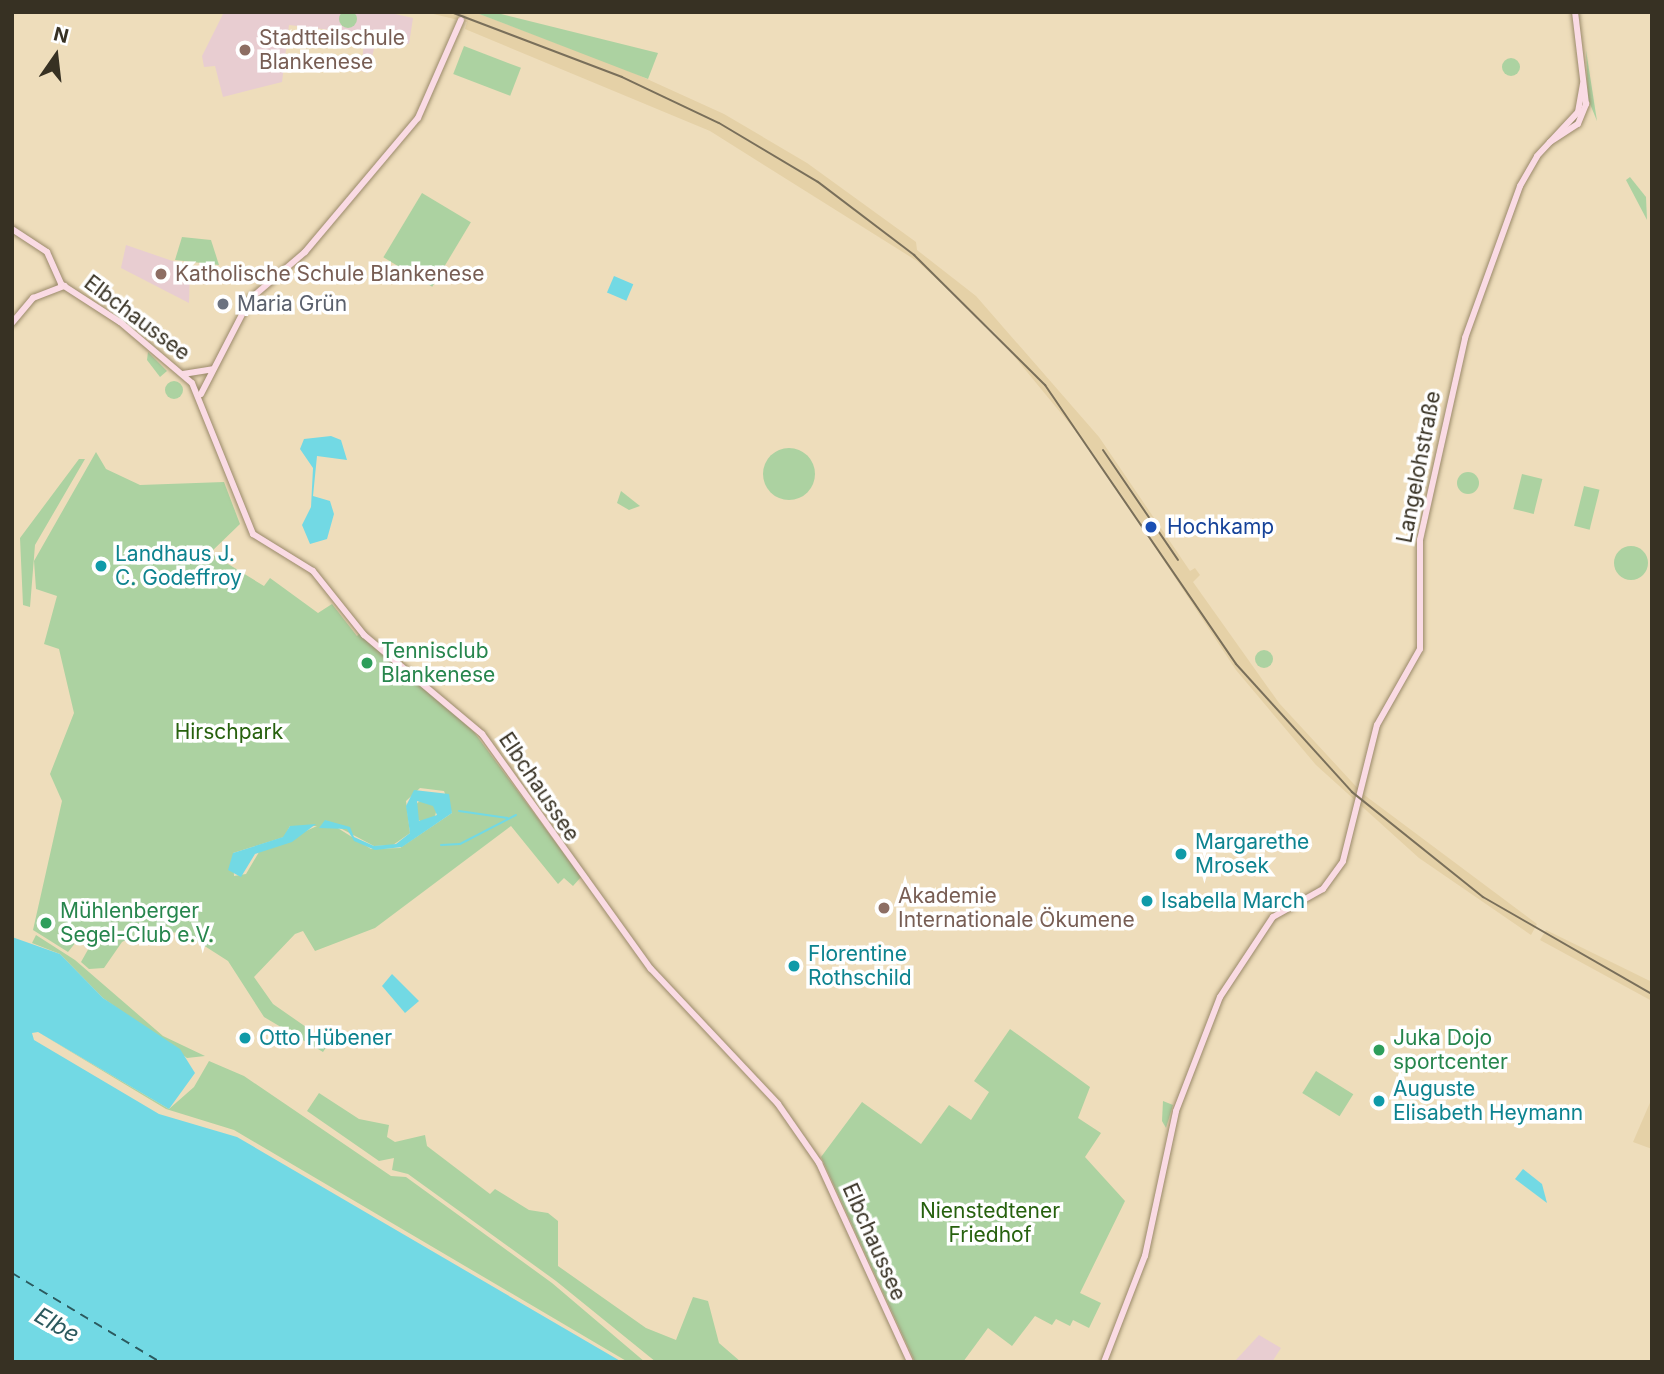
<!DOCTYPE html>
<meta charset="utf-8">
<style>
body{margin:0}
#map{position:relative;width:1664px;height:1374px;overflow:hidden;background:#edb;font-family:Inter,sans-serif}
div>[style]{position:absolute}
.built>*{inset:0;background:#e5d1a7}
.education>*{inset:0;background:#e8cdd1}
.green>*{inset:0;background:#acd2a1;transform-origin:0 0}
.round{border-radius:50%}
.water>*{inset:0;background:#72d9e4;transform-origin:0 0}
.stream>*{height:2px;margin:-1px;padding:0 1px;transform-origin:1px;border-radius:1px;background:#72d9e4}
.ferry>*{height:2px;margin-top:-1px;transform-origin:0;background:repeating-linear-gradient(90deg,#2b595e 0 9px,transparent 0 16px)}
.roads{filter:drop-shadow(0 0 2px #9a8a6a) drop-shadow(0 0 2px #9a8a6a)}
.secondary>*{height:6px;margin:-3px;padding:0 3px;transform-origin:3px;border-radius:3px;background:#fadbe4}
.tram>*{height:2px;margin:-1px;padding:0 1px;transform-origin:1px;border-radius:1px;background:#796f5a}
.dots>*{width:19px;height:19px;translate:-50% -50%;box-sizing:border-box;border:4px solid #fff;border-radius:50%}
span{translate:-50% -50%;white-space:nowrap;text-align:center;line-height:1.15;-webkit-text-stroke:7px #fff;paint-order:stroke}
.education-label{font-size:21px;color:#785e54}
.left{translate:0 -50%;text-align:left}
.worship-label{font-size:21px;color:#5b616d}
.street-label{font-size:21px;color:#373123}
.transit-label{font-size:21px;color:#164399}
.culture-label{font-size:21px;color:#0d838f}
.leisure-label{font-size:21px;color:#27864d}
.park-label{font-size:21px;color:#27610e}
.water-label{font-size:23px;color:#2b595e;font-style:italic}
.frame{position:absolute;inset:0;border:14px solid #373123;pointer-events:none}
.north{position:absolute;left:21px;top:21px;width:70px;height:70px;-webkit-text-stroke:5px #fff;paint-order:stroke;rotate:14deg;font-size:19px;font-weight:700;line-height:28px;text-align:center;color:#373123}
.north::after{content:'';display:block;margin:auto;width:24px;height:32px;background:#373123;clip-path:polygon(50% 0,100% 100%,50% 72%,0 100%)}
</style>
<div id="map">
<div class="built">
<div style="clip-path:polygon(425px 12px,474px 12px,625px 69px,724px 114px,807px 163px,916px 242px,917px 250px,976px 296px,1099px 437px,1190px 571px,1195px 568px,1200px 575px,1193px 582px,1279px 703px,1363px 794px,1537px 924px,1531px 935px,1419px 858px,1316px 765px,1236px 670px,1088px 446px,995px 333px,917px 261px,710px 131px,465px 29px,467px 22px)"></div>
<div style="clip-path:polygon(1546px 930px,1652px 982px,1652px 1001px,1540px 940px)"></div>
<div style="clip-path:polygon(1652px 1098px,1652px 1149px,1633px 1142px)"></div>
</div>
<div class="education">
<div style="clip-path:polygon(224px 12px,386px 12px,413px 18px,409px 44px,377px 37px,368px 73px,361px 71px,365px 34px,289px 25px,282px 82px,223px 97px,215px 66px,204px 67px,202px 56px)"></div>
<div style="clip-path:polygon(126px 245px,190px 267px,189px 303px,121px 268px)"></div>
<div style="clip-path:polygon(1259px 1335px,1281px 1348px,1272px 1362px,1234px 1362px)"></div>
</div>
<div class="green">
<div class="round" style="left:339px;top:10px;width:18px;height:18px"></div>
<div style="clip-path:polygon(474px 12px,493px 12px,658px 53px,648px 79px)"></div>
<div style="left:464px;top:46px;width:61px;height:30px;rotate:21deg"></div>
<div style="clip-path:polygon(1586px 50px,1597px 121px,1588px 99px)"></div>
<div class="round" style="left:1502px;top:58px;width:18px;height:18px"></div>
<div style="clip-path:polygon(1630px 177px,1646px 197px,1647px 220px,1626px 180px)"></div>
<div style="left:422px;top:193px;width:57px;height:75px;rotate:31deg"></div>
<div style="clip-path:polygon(182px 237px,211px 240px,219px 265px,175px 260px)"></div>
<div style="clip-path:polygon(148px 352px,167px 371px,160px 377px,147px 360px)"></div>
<div class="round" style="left:165px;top:381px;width:18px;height:18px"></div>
<div class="round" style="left:763px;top:448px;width:52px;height:52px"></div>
<div style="clip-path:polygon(evenodd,96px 452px,106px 469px,140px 485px,224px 482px,240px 524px,210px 553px,264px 586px,270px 578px,318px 613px,332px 604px,357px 636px,361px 632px,474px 732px,581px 877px,573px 886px,564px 878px,558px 884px,511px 826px,375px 928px,315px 951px,303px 931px,295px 934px,254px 977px,273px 1004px,329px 1043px,323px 1052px,264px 1017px,228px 961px,189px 936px,151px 927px,122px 942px,104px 968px,89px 969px,81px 962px,90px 946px,80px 937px,68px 952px,33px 930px,62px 801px,50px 774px,74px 713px,59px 649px,44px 644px,57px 596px,36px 589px,34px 561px,96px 452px,420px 788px,444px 791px,452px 813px,400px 848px,371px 849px,325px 820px,374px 846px,393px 845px,410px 833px,406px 801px,420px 788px,96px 452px,290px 826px,317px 826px,259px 852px,246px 874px,234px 876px,233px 853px,284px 837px,290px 826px)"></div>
<div style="clip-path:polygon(79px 459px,85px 459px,35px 545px,30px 607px,23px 605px,20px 538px)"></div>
<div class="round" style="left:1457px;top:472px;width:22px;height:22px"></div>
<div style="left:1522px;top:474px;width:21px;height:36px;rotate:14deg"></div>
<div style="left:1584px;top:486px;width:16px;height:41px;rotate:14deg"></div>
<div style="clip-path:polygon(621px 491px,640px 506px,629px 510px,617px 503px)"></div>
<div class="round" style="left:1614px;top:546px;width:34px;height:34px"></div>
<div class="round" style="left:1255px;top:650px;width:18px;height:18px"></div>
<div class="round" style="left:414px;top:800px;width:22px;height:22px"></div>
<div style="clip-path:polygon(36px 935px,75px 960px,163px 1036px,205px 1056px,187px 1058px,103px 998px,60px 954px,32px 943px)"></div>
<div style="clip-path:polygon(1010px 1029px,1090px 1087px,1078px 1118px,1101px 1133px,1085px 1157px,1125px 1201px,1080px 1293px,1101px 1303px,1089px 1328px,1073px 1320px,1070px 1326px,1056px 1319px,1052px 1325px,1035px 1316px,1012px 1346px,988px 1328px,963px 1362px,915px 1362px,821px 1157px,862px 1102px,921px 1144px,949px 1105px,971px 1120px,989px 1092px,974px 1081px)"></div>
<div style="clip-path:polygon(38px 1032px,169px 1109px,194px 1087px,209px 1061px,244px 1076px,391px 1176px,406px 1177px,552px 1283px,645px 1362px,628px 1362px,234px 1130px,166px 1109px)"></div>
<div style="left:1316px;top:1071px;width:44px;height:26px;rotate:32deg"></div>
<div style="clip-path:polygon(319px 1093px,359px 1119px,389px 1125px,387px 1137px,395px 1142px,425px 1135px,427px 1146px,490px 1194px,495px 1189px,529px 1210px,548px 1213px,558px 1221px,558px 1266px,646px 1328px,676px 1340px,693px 1297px,708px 1301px,719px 1343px,741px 1362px,656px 1362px,556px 1281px,408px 1174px,392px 1170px,394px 1158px,379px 1161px,307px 1111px)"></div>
<div style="clip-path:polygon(1163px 1101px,1173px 1105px,1166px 1128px,1162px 1121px)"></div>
</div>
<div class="water">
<div style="left:614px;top:276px;width:21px;height:18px;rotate:23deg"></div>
<div style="clip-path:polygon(331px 436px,341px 440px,347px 460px,317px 456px,313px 496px,330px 501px,334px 514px,327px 539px,310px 544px,302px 525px,311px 507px,313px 468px,300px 449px,304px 439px)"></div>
<div style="clip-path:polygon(evenodd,414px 790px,449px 794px,452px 813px,402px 847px,375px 850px,354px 841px,347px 829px,319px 828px,325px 820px,350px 827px,354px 837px,374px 846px,396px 844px,410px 833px,406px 806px,414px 790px,417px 801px,433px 806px,437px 815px,419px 821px,417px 801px)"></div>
<div style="clip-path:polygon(316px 824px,292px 842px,255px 854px,241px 877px,228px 870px,233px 853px,283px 837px,290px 826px)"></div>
<div style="clip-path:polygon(12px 937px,60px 954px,103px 998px,180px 1049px,195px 1073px,169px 1109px,38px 1032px,32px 1033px,34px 1040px,159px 1114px,237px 1137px,622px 1362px,12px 1362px)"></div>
<div style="clip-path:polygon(392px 974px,419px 1001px,405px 1013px,382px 986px)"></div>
<div style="clip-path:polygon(1523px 1169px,1542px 1184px,1547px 1203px,1515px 1179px)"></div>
</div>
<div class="stream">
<div style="left:459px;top:811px;width:49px;rotate:8.1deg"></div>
<div style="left:441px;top:845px;width:19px;rotate:-3deg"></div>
<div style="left:460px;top:844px;width:63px;rotate:-27.4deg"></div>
</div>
<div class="ferry">
<div style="left:12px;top:1273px;width:173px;rotate:31deg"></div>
</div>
<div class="roads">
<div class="secondary">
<div style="left:1550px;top:142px;width:33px;rotate:-33deg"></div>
<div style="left:1578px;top:124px;width:22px;rotate:-68deg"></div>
<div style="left:1586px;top:104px;width:93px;rotate:-96.8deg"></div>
<div style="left:12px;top:229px;width:42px;rotate:33.3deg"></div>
<div style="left:47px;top:252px;width:35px;rotate:66deg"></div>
<div style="left:61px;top:284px;width:70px;rotate:32.8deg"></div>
<div style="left:120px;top:322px;width:94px;rotate:40.3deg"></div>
<div style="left:192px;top:383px;width:163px;rotate:68deg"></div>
<div style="left:253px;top:534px;width:70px;rotate:31.7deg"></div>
<div style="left:313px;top:571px;width:82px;rotate:51.4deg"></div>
<div style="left:364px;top:635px;width:154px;rotate:40deg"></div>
<div style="left:482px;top:734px;width:289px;rotate:54.3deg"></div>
<div style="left:651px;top:969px;width:185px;rotate:46.7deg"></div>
<div style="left:778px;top:1104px;width:72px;rotate:55.2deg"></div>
<div style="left:819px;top:1163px;width:219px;rotate:65.4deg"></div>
<div style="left:12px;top:323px;width:33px;rotate:-50deg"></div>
<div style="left:33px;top:298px;width:34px;rotate:-21deg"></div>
<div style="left:183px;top:374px;width:30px;rotate:-9deg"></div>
<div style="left:201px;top:394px;width:107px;rotate:-62.7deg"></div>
<div style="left:250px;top:299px;width:72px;rotate:-40.5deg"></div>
<div style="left:305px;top:252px;width:175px;rotate:-49.9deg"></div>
<div style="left:418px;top:118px;width:107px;rotate:-66.3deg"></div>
<div style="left:1104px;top:1362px;width:114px;rotate:-68.9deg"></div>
<div style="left:1145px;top:1256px;width:148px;rotate:-77.9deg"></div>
<div style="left:1176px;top:1111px;width:122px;rotate:-68.9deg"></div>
<div style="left:1220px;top:997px;width:96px;rotate:-56.5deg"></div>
<div style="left:1273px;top:917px;width:57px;rotate:-29.2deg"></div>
<div style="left:1323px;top:889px;width:34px;rotate:-54deg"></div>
<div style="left:1343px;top:861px;width:140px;rotate:-76deg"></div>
<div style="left:1377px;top:725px;width:87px;rotate:-60.5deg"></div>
<div style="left:1420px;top:649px;width:109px;rotate:-90deg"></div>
<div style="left:1420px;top:540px;width:207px;rotate:-77.4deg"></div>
<div style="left:1465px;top:338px;width:162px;rotate:-70.1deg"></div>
<div style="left:1520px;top:186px;width:34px;rotate:-60deg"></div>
<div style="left:1537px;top:156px;width:60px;rotate:-47deg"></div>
<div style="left:1578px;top:112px;width:29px;rotate:-80deg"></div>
</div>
</div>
<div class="tram">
<div style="left:451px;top:12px;width:183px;rotate:20.8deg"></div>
<div style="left:622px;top:77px;width:107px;rotate:25.4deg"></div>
<div style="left:719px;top:123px;width:115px;rotate:30.8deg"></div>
<div style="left:818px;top:182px;width:121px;rotate:37.2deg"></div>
<div style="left:914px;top:255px;width:185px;rotate:44.8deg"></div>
<div style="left:1045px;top:385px;width:338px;rotate:55.6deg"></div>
<div style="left:1236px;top:664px;width:173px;rotate:47.8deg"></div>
<div style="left:1352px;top:792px;width:168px;rotate:38.7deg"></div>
<div style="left:1483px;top:897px;width:195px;rotate:29.9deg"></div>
<div style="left:1103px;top:450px;width:133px;rotate:55.7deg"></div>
</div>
<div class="dots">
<div style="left:245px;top:50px;background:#8d6e63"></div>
<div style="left:161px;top:274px;background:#8d6e63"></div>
<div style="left:223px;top:304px;background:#6b7280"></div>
<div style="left:1151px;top:527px;background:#1a4fb4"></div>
<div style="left:101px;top:566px;background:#0f9aa8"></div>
<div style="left:367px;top:663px;background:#2e9e5b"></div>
<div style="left:1181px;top:854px;background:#0f9aa8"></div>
<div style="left:1147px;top:901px;background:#0f9aa8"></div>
<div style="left:884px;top:908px;background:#8d6e63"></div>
<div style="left:46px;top:923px;background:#2e9e5b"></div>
<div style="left:794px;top:966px;background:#0f9aa8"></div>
<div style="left:245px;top:1038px;background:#0f9aa8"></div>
<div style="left:1379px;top:1050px;background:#2e9e5b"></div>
<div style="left:1379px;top:1101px;background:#0f9aa8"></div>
</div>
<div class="education-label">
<span class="left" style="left:259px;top:50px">Stadtteilschule<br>Blankenese</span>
<span class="left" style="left:175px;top:274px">Katholische Schule Blankenese</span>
<span class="left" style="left:898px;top:908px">Akademie<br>Internationale Ökumene</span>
</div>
<div class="worship-label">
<span class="left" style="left:237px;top:304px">Maria Grün</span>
</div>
<div class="street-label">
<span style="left:137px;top:318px;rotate:37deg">Elbchaussee</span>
<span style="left:1419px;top:467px;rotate:-79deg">Langelohstraße</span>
<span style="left:539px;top:787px;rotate:56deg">Elbchaussee</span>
<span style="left:874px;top:1242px;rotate:66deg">Elbchaussee</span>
</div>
<div class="transit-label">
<span class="left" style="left:1167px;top:527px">Hochkamp</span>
</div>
<div class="culture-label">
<span class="left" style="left:115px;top:566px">Landhaus J.<br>C. Godeffroy</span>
<span class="left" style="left:1195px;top:854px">Margarethe<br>Mrosek</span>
<span class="left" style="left:1161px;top:901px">Isabella March</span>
<span class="left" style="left:808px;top:966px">Florentine<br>Rothschild</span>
<span class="left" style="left:259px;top:1038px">Otto Hübener</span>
<span class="left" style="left:1393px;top:1101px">Auguste<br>Elisabeth Heymann</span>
</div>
<div class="leisure-label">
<span class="left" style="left:381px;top:663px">Tennisclub<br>Blankenese</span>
<span class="left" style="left:60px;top:923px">Mühlenberger<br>Segel-Club e.V.</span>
<span class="left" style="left:1393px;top:1050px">Juka Dojo<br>sportcenter</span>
</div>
<div class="park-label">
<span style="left:229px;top:732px">Hirschpark</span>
<span style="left:990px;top:1223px">Nienstedtener<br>Friedhof</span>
</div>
<div class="water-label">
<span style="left:57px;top:1325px;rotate:30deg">Elbe</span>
</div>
<div class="frame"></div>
<div class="north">N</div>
</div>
